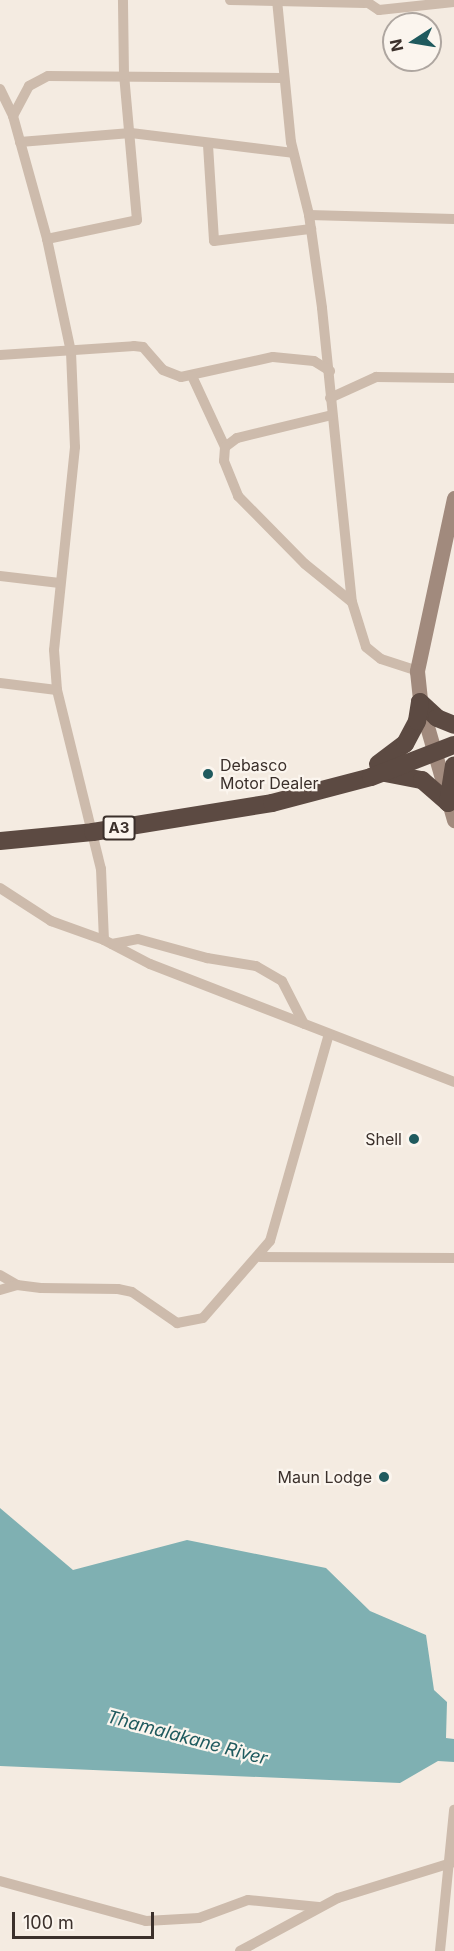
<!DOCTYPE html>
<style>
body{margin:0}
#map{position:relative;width:454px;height:1951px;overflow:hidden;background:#f4ebe1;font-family:Inter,sans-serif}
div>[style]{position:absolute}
.water>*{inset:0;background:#7fb0b2}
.street>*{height:10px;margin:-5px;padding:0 5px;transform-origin:5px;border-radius:5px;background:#cdbbac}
.secondary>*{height:15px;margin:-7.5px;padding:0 7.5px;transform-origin:7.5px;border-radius:7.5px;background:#a18a7d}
.highway>*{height:18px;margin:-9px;padding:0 9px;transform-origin:9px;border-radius:9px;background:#5c4a42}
.dots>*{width:16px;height:16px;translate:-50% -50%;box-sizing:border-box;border:3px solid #fbf5ee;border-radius:50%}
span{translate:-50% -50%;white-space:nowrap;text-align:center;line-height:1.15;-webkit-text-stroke:4.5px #fbf5ee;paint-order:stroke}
.shield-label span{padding:2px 4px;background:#fbf5ee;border:2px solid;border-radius:4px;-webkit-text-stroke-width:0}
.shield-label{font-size:15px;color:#3b302b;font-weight:700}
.poi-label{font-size:16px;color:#3b302b}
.left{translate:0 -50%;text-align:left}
.right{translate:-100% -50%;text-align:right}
.water-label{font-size:18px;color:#1f5a5e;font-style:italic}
.north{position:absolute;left:382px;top:12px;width:60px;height:60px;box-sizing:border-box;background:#fbf5ee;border:2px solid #aea6a0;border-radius:50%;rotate:258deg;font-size:16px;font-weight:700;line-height:24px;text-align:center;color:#3b302b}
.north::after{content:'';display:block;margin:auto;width:21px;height:27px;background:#1f5a5e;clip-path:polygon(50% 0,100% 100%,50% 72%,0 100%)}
.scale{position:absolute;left:12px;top:1912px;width:142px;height:27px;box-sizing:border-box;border:3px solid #3b302b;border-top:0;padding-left:8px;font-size:18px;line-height:21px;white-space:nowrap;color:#3b302b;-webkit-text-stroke:4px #fbf5ee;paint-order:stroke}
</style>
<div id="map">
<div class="water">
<div style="clip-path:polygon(0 1508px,73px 1570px,187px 1540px,326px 1568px,370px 1611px,426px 1635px,434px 1690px,447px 1702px,446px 1738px,454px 1739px,454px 1762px,438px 1761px,400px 1783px,0 1766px)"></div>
</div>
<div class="street">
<div style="left:230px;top:0;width:135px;rotate:1.3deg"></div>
<div style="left:277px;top:0;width:143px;rotate:84.4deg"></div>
<div style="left:291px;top:142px;width:75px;rotate:76.1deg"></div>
<div style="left:309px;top:215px;width:94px;rotate:82deg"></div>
<div style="left:322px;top:308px;width:296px;rotate:84.2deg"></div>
<div style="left:352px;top:602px;width:47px;rotate:72.7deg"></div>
<div style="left:366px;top:647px;width:19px;rotate:39deg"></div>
<div style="left:381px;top:659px;width:38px;rotate:18deg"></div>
<div style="left:364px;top:0;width:18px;rotate:34deg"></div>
<div style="left:379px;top:10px;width:75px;rotate:-6.1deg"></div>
<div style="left:0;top:89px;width:30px;rotate:64deg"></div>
<div style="left:13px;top:116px;width:128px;rotate:74.5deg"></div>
<div style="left:47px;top:239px;width:116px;rotate:78deg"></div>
<div style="left:71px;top:352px;width:95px;rotate:87.6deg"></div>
<div style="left:75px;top:447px;width:204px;rotate:95.9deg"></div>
<div style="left:54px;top:650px;width:40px;rotate:85.7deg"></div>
<div style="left:57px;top:690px;width:184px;rotate:76.2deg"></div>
<div style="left:101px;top:869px;width:71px;rotate:87.6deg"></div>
<div style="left:13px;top:116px;width:34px;rotate:-62deg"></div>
<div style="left:29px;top:86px;width:21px;rotate:-28deg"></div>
<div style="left:48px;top:76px;width:234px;rotate:0.5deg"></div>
<div style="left:20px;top:142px;width:111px;rotate:-4.6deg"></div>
<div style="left:131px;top:133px;width:163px;rotate:7deg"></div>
<div style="left:208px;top:145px;width:96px;rotate:86.4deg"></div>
<div style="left:214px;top:241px;width:98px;rotate:-7.1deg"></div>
<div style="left:309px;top:215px;width:145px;rotate:1.6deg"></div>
<div style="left:47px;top:239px;width:92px;rotate:-11.9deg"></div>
<div style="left:137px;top:220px;width:146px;rotate:-95.1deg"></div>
<div style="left:124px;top:75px;width:75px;rotate:-90.8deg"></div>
<div style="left:0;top:355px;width:134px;rotate:-3.8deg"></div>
<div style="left:134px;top:346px;width:9px;rotate:6deg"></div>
<div style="left:143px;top:347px;width:30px;rotate:49deg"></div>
<div style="left:163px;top:370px;width:19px;rotate:21deg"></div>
<div style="left:181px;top:377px;width:94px;rotate:-12.3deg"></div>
<div style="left:273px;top:357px;width:41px;rotate:5.6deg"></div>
<div style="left:314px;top:361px;width:19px;rotate:32deg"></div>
<div style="left:192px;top:376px;width:78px;rotate:65.1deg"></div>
<div style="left:330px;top:398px;width:51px;rotate:-24.5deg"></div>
<div style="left:376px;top:377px;width:78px;rotate:0.7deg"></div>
<div style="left:332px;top:415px;width:98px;rotate:166.4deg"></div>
<div style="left:237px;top:438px;width:15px;rotate:143deg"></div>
<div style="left:225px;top:447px;width:14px;rotate:94deg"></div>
<div style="left:224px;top:461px;width:38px;rotate:68deg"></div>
<div style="left:238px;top:496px;width:95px;rotate:45.4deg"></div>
<div style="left:305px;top:564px;width:60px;rotate:39deg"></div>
<div style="left:0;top:576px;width:60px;rotate:6.7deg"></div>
<div style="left:0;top:683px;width:57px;rotate:7deg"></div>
<div style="left:0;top:888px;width:61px;rotate:32.9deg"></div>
<div style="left:51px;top:921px;width:56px;rotate:19.7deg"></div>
<div style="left:104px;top:940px;width:52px;rotate:27.6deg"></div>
<div style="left:150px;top:964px;width:326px;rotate:21.2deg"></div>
<div style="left:112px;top:944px;width:26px;rotate:-11deg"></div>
<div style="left:138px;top:939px;width:72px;rotate:15.4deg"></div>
<div style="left:207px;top:958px;width:50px;rotate:9.3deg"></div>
<div style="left:256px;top:966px;width:30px;rotate:30deg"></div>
<div style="left:282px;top:981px;width:48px;rotate:62.9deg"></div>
<div style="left:260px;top:1257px;width:194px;rotate:0.3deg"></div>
<div style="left:0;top:1275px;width:20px;rotate:30deg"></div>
<div style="left:17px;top:1285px;width:24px;rotate:7deg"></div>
<div style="left:41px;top:1288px;width:77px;rotate:0.7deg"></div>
<div style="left:118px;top:1289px;width:14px;rotate:12deg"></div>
<div style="left:132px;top:1292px;width:55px;rotate:34.6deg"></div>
<div style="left:177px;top:1323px;width:26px;rotate:-11deg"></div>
<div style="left:203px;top:1318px;width:102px;rotate:-49deg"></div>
<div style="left:270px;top:1241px;width:215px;rotate:-74.1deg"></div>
<div style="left:0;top:1290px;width:18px;rotate:-16deg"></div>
<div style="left:0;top:1881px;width:151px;rotate:15.3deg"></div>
<div style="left:146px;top:1921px;width:53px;rotate:-3.2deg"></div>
<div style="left:199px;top:1918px;width:52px;rotate:-20.2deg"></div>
<div style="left:248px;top:1900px;width:71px;rotate:5.6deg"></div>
<div style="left:240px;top:1951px;width:111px;rotate:-28.4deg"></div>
<div style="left:338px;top:1898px;width:121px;rotate:-17.2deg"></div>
<div style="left:440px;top:1951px;width:142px;rotate:-84.3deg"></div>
</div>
<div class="secondary">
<div style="left:454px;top:498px;width:177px;rotate:102.1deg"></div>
<div style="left:417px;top:671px;width:31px;rotate:84deg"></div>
<div style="left:420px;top:702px;width:123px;rotate:73.9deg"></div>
</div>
<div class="highway">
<div style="left:420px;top:702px;width:23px;rotate:43deg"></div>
<div style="left:437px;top:718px;width:18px;rotate:22deg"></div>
<div style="left:378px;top:764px;width:34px;rotate:-37deg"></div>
<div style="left:405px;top:744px;width:26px;rotate:-62deg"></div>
<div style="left:417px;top:721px;width:19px;rotate:-81deg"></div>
<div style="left:385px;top:773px;width:38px;rotate:11deg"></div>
<div style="left:422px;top:780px;width:35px;rotate:41deg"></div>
<div style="left:448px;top:803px;width:38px;rotate:-81deg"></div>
<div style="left:0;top:841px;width:93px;rotate:-5.5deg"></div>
<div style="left:93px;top:832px;width:181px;rotate:-9.2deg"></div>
<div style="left:272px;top:803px;width:102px;rotate:-14.7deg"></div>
<div style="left:371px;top:777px;width:89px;rotate:-21.1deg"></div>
</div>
<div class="dots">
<div style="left:208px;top:774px;background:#1f5a5e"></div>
<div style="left:414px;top:1139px;background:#1f5a5e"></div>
<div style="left:384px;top:1477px;background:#1f5a5e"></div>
</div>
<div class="shield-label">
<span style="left:119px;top:828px">A3</span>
</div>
<div class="poi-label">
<span class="left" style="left:220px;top:774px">Debasco<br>Motor Dealer</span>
<span class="right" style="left:402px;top:1139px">Shell</span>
<span class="right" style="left:372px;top:1477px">Maun Lodge</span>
</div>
<div class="water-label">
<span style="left:187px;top:1738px;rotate:15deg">Thamalakane River</span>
</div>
<div class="north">N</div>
<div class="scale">100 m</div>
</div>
